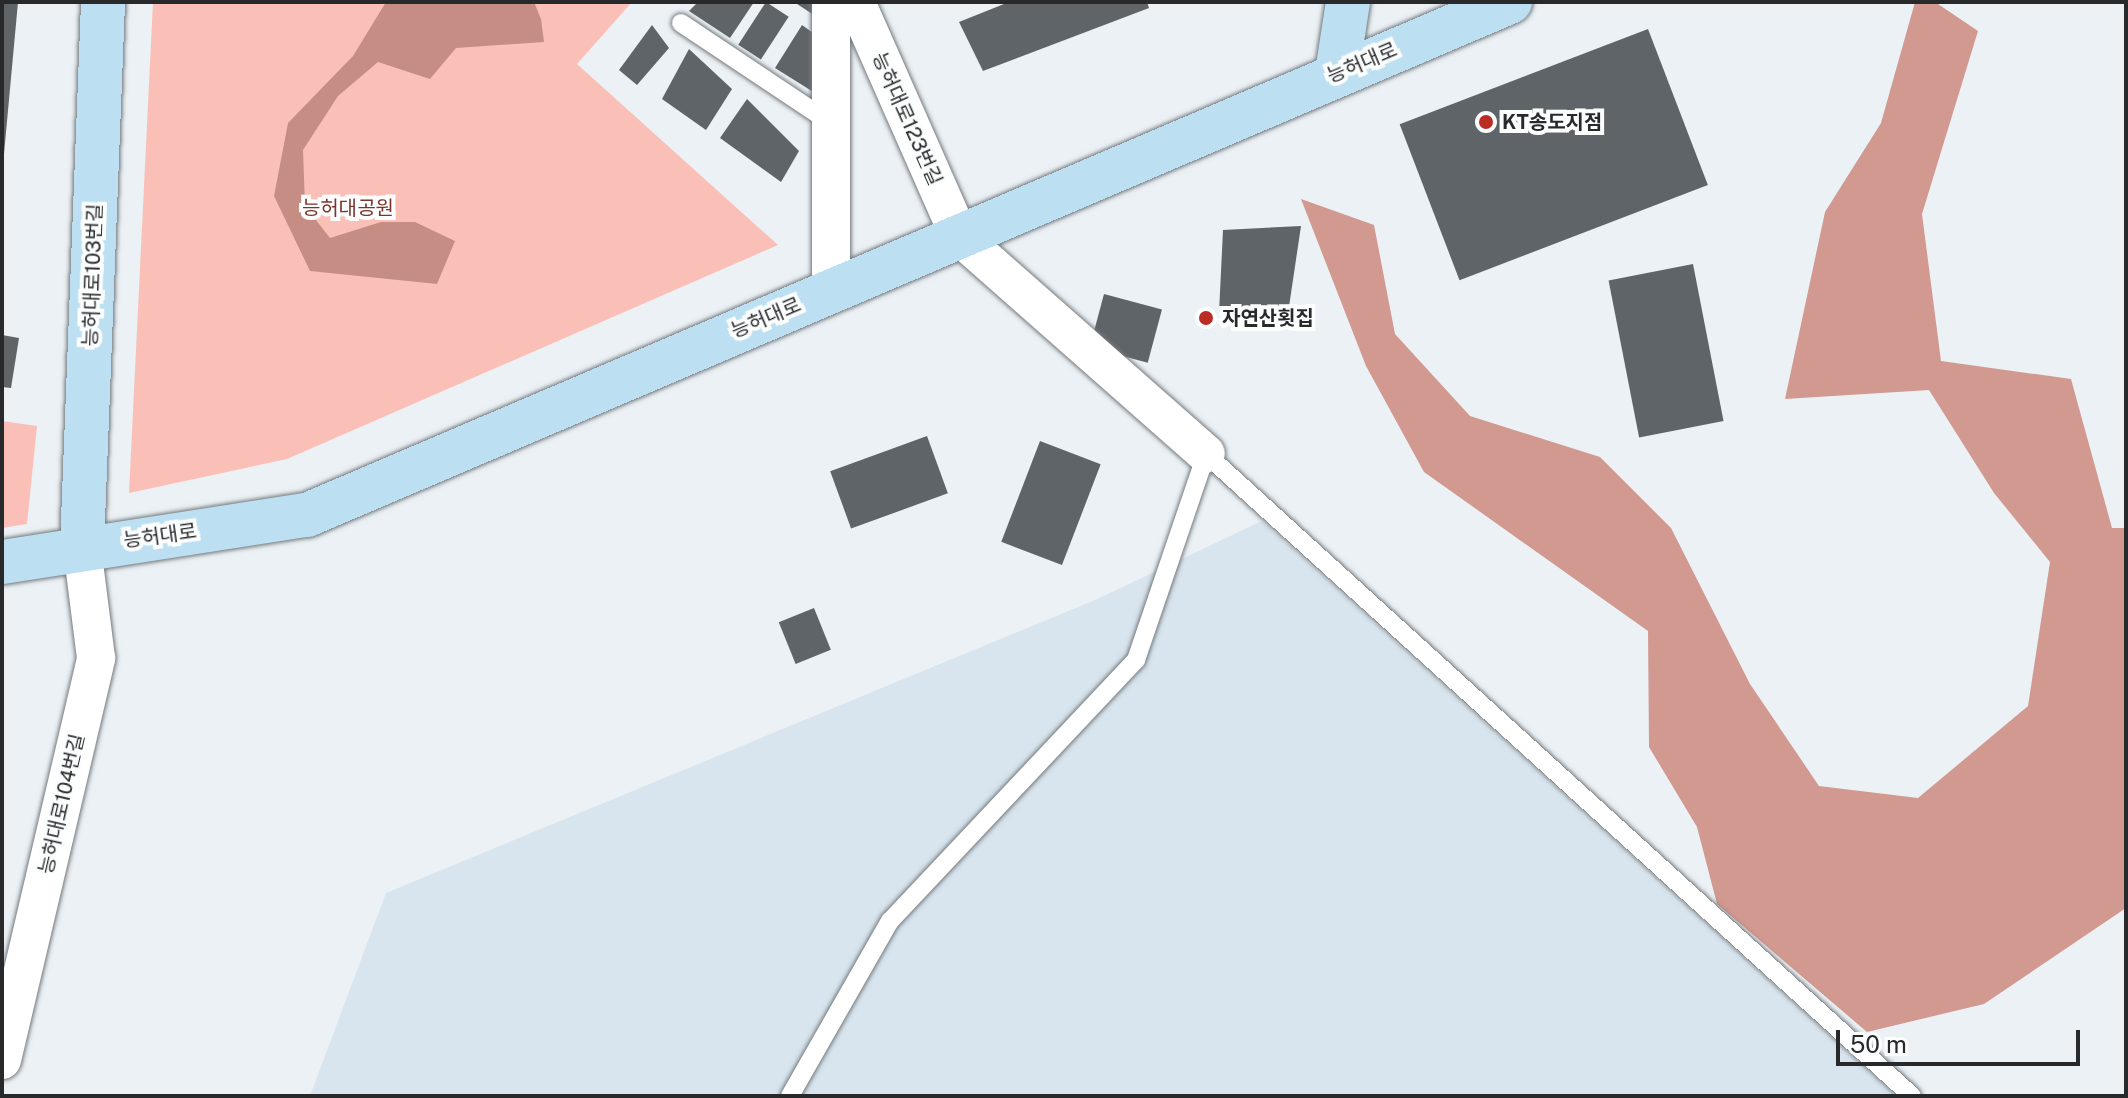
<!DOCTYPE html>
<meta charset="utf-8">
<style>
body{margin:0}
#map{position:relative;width:2128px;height:1098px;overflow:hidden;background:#ebf1f5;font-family:"Public Sans","Noto Sans KR",sans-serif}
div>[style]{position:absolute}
.built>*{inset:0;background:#d8e5ee}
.green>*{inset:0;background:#fac0b7}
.forest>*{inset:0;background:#d29990}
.water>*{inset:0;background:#c58d84}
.building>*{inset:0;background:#5f6468;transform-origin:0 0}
.roads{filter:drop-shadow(0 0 2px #74797d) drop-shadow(0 0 2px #74797d)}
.lane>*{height:18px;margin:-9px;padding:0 9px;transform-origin:9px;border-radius:9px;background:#fff}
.street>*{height:38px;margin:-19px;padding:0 19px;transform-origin:19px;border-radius:19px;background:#fff}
.secondary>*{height:44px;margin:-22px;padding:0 22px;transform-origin:22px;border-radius:22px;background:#bce0f1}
.dots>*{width:22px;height:22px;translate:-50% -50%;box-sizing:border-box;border:4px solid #fcfefe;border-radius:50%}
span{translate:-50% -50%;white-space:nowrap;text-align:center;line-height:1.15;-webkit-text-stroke:8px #fcfefe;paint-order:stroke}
.street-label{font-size:20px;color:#27292b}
.poi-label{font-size:20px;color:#27292b;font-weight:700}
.left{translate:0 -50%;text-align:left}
.park-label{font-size:20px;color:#7a342b}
.frame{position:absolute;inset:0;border:4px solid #27292b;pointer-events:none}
.scale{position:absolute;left:1836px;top:1030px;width:244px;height:36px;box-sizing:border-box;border:4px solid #27292b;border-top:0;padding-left:10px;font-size:24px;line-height:28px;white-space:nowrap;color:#27292b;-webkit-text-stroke:6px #fcfefe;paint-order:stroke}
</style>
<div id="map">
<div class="built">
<div style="clip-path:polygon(1262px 521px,1896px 1096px,310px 1096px,386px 893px,1095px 600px)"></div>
</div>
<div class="green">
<div style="clip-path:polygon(153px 2px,632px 2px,577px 64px,778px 245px,287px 459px,129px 493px)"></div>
<div style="clip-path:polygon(2px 421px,37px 426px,27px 524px,2px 528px)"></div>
</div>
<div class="forest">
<div style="clip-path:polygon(1915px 2px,1935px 2px,1978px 31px,1922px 214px,1941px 361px,2071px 379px,2112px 528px,2126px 528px,2126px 908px,1984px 1004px,1867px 1032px,1717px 904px,1697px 827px,1649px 747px,1648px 631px,1424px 472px,1366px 366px,1301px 199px,1374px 225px,1395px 334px,1470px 416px,1600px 457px,1671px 528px,1750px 684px,1819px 786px,1918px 798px,2028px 706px,2050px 562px,1994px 493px,1929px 390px,1785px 399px,1825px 212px,1881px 123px)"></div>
</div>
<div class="water">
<div style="clip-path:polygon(386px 2px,534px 2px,541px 19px,544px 42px,456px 48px,430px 79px,378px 62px,338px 96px,303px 150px,305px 206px,330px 238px,381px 222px,415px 222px,455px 241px,437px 284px,310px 271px,274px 196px,288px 123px,353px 56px)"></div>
</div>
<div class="building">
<div style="clip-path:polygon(2px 2px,18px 2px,4px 154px,2px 154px)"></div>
<div style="clip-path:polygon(698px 2px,754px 2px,730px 38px,689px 11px)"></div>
<div style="left:766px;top:2px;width:27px;height:51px;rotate:33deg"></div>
<div style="clip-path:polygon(794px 2px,826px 2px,817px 17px)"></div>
<div style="clip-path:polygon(1009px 2px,1147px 2px,1149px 8px,983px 71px,959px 22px)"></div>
<div style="clip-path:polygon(652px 25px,669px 48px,637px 85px,619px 70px)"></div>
<div style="clip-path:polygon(802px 25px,820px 38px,815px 93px,775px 68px)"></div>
<div style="left:1648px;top:29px;width:167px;height:266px;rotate:69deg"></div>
<div style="clip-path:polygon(689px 49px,732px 89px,706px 130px,662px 99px)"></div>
<div style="clip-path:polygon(747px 99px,799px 151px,781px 182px,720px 138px)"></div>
<div style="clip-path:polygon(1301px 226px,1287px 320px,1219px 313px,1223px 230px)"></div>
<div style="left:1693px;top:264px;width:160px;height:86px;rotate:79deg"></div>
<div style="left:1104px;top:294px;width:60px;height:55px;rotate:15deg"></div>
<div style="clip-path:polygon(2px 335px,19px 338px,11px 388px,2px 387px)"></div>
<div style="left:927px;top:436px;width:61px;height:103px;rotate:70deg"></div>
<div style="left:1040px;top:441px;width:65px;height:108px;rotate:21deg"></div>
<div style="left:814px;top:608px;width:45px;height:38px;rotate:68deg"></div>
</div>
<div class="roads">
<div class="lane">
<div style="left:681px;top:23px;width:180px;rotate:33.7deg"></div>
<div style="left:790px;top:1096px;width:202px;rotate:-60.3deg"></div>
<div style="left:890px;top:921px;width:359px;rotate:-46.7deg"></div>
<div style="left:1136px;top:660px;width:218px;rotate:-71.2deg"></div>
<div style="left:1206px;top:454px;width:954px;rotate:42.28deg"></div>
</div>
<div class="street">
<div style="left:856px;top:2px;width:256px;rotate:66.2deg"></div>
<div style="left:959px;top:236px;width:329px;rotate:41.4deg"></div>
<div style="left:831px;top:291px;width:289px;rotate:-90deg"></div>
<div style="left:2px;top:1060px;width:413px;rotate:-76.8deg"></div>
<div style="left:96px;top:658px;width:112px;rotate:-97.2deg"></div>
</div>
<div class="secondary">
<div style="left:1337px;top:73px;width:72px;rotate:-81.2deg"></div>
<div style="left:82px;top:547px;width:545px;rotate:-87.79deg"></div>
<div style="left:2px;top:562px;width:309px;rotate:-8.8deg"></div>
<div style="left:307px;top:515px;width:1308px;rotate:-23.1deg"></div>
</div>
</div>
<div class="dots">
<div style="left:1486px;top:122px;background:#bb2d23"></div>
<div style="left:1206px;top:318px;background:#bb2d23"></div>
</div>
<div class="street-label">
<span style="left:1362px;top:63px;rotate:-23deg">능허대로</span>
<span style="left:907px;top:119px;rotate:66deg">능허대로123번길</span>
<span style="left:93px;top:275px;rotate:-88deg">능허대로103번길</span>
<span style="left:766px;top:318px;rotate:-23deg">능허대로</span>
<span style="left:160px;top:536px;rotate:-8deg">능허대로</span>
<span style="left:62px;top:804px;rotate:-77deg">능허대로104번길</span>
</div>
<div class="poi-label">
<span class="left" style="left:1502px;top:122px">KT송도지점</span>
<span class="left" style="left:1222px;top:318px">자연산횟집</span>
</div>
<div class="park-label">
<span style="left:348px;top:208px">능허대공원</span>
</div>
<div class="frame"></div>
<div class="scale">50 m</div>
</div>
